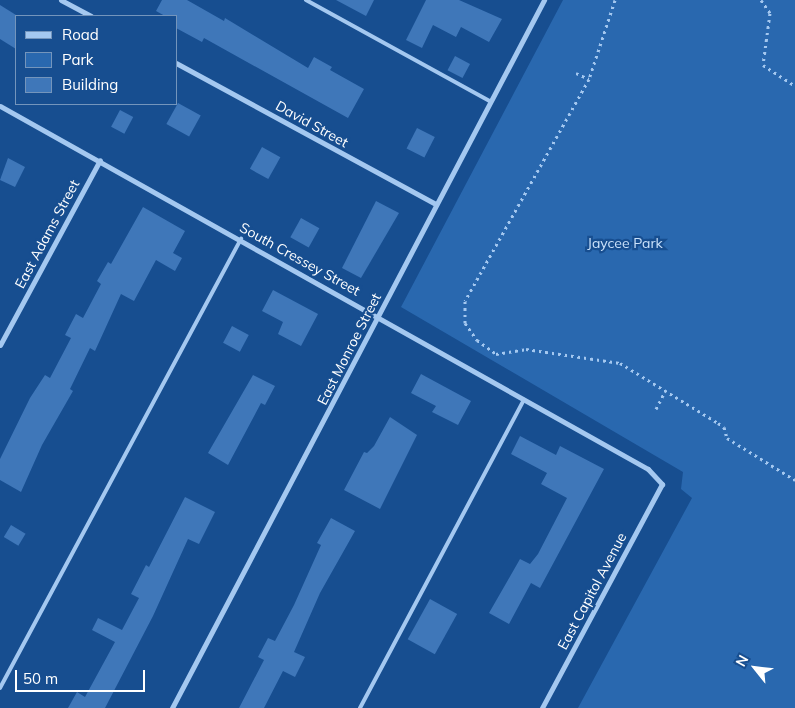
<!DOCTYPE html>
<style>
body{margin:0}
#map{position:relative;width:795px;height:708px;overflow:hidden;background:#174e90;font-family:Mulish,sans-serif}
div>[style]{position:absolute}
.green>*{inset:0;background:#2968af}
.building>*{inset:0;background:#3f77b9;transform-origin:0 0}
.path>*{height:3px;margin-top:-1.5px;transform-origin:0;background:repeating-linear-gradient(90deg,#a4c8f0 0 2.5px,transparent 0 6.5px)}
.service>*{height:4px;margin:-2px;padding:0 2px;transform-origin:2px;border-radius:2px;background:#a4c8f0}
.minor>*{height:5px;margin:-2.5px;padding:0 2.5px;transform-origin:2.5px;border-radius:2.5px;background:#a4c8f0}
span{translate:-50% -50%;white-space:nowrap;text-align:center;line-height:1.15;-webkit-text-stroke:4.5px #174e90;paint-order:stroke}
.street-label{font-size:14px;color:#fff}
.park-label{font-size:14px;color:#cbe2fb}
.legend{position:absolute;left:15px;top:15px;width:162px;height:90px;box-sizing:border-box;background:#174e90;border:1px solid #7495bc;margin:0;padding:6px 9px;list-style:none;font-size:15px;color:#fff}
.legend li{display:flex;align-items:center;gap:10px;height:25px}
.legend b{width:25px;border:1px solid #7495bc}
.north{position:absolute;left:730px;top:643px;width:50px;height:50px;-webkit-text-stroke:4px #174e90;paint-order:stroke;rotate:299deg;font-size:14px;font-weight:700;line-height:20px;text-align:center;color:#fff}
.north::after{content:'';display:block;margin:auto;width:18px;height:22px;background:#fff;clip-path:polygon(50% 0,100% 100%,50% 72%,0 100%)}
.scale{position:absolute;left:15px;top:670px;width:130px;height:22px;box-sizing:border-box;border:2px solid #fff;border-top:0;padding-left:6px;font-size:15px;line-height:18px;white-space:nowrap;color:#fff;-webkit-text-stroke:4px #174e90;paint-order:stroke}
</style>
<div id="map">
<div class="green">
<div style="clip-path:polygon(563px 0,795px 0,795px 708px,578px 708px,692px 498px,681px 489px,683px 472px,401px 307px)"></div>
</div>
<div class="building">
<div style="clip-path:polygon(162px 0,187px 0,224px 21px,225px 18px,308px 68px,314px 57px,332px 67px,330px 70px,364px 89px,348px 118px,204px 38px,202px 42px,176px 28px,176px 16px,165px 16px,156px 11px)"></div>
<div style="clip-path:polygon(336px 0,374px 0,366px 16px)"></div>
<div style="clip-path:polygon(426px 0,459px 0,502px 19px,489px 42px,461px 27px,456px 37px,433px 25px,422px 48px,406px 40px)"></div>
<div style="clip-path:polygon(0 5px,16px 15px,16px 49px,0 39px)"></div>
<div style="left:455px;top:56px;width:17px;height:16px;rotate:28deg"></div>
<div style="left:178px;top:103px;width:26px;height:24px;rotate:29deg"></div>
<div style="left:120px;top:110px;width:15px;height:19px;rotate:28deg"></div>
<div style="left:417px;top:128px;width:20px;height:23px;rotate:27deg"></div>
<div style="left:262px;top:147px;width:21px;height:25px;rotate:29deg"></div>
<div style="clip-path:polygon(8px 158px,25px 167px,15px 187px,0 180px)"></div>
<div style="clip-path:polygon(376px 201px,399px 213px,361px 278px,342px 268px)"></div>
<div style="clip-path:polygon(143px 207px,185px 231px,173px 253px,182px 258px,175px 271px,156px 260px,134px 301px,121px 294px,95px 351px,90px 348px,70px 389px,73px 391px,42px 445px,21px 492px,0 480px,0 459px,30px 398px,45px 375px,50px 378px,71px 338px,65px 335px,76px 314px,83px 318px,101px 284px,97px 281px,108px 262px,111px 264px)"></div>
<div style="left:301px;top:218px;width:21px;height:22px;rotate:29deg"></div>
<div style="clip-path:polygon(273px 290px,318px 314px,301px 346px,278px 334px,283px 322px,262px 311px)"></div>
<div style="left:232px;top:326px;width:19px;height:19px;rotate:28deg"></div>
<div style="clip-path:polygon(421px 374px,471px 401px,458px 425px,432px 412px,436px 406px,411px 393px)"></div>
<div style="clip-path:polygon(253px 375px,275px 386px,265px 405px,261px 403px,228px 465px,208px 453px)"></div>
<div style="clip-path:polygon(390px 417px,417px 435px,380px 509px,344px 490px,364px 452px,367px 453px,374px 446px)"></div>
<div style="clip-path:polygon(520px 436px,556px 455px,560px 446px,604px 469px,540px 588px,531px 583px,509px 624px,489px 613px,520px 559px,530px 564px,538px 554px,567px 498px,541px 484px,547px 473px,511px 454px)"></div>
<div style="clip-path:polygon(185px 497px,215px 512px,199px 544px,188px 539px,153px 616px,105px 708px,68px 708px,77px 692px,85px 697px,115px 642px,92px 630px,98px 618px,122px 630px,139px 598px,131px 594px,146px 565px,149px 567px)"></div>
<div style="clip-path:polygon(331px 518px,355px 531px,320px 593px,294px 652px,305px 657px,295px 677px,283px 671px,264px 708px,239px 708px,264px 660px,258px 657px,268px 638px,275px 641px,294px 605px,321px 545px,317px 543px)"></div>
<div style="left:11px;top:525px;width:17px;height:14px;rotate:31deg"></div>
<div style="left:430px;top:599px;width:31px;height:46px;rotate:29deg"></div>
</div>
<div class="path">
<div style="left:615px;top:0;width:83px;rotate:108.2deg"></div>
<div style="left:589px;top:79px;width:254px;rotate:119.2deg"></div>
<div style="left:465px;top:301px;width:22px;rotate:90deg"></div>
<div style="left:465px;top:323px;width:21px;rotate:55deg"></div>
<div style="left:477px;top:340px;width:24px;rotate:36deg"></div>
<div style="left:496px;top:354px;width:30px;rotate:-9deg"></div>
<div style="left:526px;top:349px;width:95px;rotate:8.5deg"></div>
<div style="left:620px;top:363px;width:115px;rotate:31.5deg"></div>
<div style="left:718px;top:423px;width:7px;rotate:34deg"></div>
<div style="left:724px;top:427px;width:11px;rotate:75deg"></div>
<div style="left:727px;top:438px;width:80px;rotate:31.7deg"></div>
<div style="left:761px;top:0;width:16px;rotate:55deg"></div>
<div style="left:770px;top:13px;width:52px;rotate:97.7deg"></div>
<div style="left:763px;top:65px;width:38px;rotate:33deg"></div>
<div style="left:576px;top:73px;width:14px;rotate:25deg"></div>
<div style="left:656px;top:409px;width:20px;rotate:-63deg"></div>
</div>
<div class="service">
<div style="left:306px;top:0;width:210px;rotate:28.8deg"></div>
<div style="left:0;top:688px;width:510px;rotate:-61.78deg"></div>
<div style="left:360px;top:708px;width:349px;rotate:-62deg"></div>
</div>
<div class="minor">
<div style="left:61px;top:0;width:34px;rotate:28deg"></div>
<div style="left:176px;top:63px;width:296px;rotate:28.5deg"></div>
<div style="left:0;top:106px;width:743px;rotate:29.26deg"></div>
<div style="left:648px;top:469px;width:21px;rotate:47deg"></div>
<div style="left:662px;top:484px;width:254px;rotate:118.2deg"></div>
<div style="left:0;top:345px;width:210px;rotate:-61.6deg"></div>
<div style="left:172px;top:708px;width:800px;rotate:-62.28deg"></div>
</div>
<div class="street-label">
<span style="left:312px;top:124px;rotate:29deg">David Street</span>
<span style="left:47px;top:234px;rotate:-62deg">East Adams Street</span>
<span style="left:300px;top:259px;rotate:29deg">South Cressey Street</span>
<span style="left:349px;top:349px;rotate:-63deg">East Monroe Street</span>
<span style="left:592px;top:591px;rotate:-62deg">East Capitol Avenue</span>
</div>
<div class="park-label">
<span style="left:625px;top:243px">Jaycee Park</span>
</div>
<ul class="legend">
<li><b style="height:6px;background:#a4c8f0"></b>Road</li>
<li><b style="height:14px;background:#2968af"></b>Park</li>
<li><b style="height:14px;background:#3f77b9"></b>Building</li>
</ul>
<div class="north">N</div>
<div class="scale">50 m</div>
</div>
